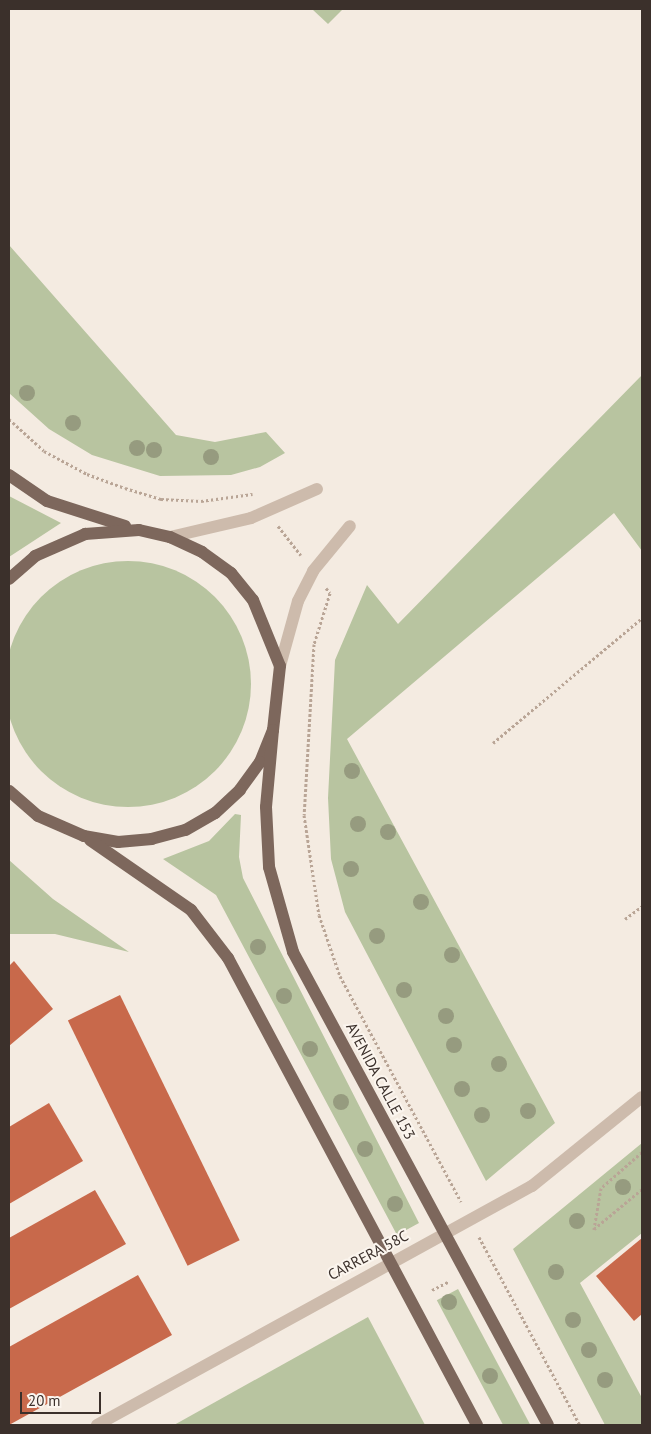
<!DOCTYPE html>
<style>
body{margin:0}
#map{position:relative;width:651px;height:1434px;overflow:hidden;background:#f4ebe1;font-family:"PT Sans",sans-serif}
div>[style]{position:absolute}
.green>*{inset:0;background:#b8c4a0;transform-origin:0 0}
.round{border-radius:50%}
.building>*{inset:0;background:#c8694b;transform-origin:0 0}
.path>*{height:3px;margin-top:-1.5px;transform-origin:0;background:repeating-linear-gradient(90deg,#b9a596 0 2.5px,transparent 0 5px)}
.service>*{height:12px;margin:-6px;padding:0 6px;transform-origin:6px;border-radius:6px;background:#cdbbac}
.tertiary>*{height:12px;margin:-6px;padding:0 6px;transform-origin:6px;border-radius:6px;background:#cdbbac}
.primary>*{height:12px;margin:-6px;padding:0 6px;transform-origin:6px;border-radius:6px;background:#7d675c}
.trees>*{width:16px;height:16px;margin:-8px;border-radius:50%;background:#969b7f}
span{translate:-50% -50%;white-space:nowrap;text-align:center;line-height:1.15;-webkit-text-stroke:4px #fbf5ee;paint-order:stroke}
.street-label{font-size:15px;color:#3b302b}
.frame{position:absolute;inset:0;border:10px solid #3b302b;pointer-events:none}
.scale{position:absolute;left:20px;top:1392px;width:81px;height:22px;box-sizing:border-box;border:2px solid #3b302b;border-top:0;padding-left:6px;font-size:15px;line-height:18px;white-space:nowrap;color:#3b302b;-webkit-text-stroke:4px #fbf5ee;paint-order:stroke}
</style>
<div id="map">
<div class="green">
<div style="clip-path:polygon(312px 9px,343px 9px,328px 24px)"></div>
<div style="clip-path:polygon(9px 245px,176px 435px,215px 442px,266px 432px,285px 453px,260px 467px,231px 475px,160px 476px,92px 455px,49px 429px,9px 393px)"></div>
<div style="clip-path:polygon(642px 375px,642px 551px,614px 513px,347px 739px,555px 1123px,486px 1181px,345px 912px,331px 859px,328px 798px,335px 660px,367px 585px,398px 624px)"></div>
<div style="clip-path:polygon(9px 496px,61px 523px,9px 557px)"></div>
<div class="round" style="left:5px;top:561px;width:246px;height:246px"></div>
<div style="clip-path:polygon(235px 814px,241px 815px,239px 857px,243px 878px,419px 1223px,397px 1235px,216px 895px,163px 859px,209px 841px)"></div>
<div style="clip-path:polygon(9px 860px,53px 899px,129px 952px,55px 934px,9px 934px)"></div>
<div style="clip-path:polygon(642px 1143px,642px 1233px,580px 1283px,642px 1398px,642px 1425px,605px 1425px,513px 1249px)"></div>
<div style="left:458px;top:1289px;width:153px;height:24px;rotate:62deg"></div>
<div style="clip-path:polygon(368px 1317px,425px 1425px,174px 1425px)"></div>
</div>
<div class="building">
<div style="clip-path:polygon(14px 961px,53px 1009px,9px 1046px,9px 966px)"></div>
<div style="left:120px;top:995px;width:273px;height:58px;rotate:64deg"></div>
<div style="clip-path:polygon(49px 1103px,83px 1161px,9px 1204px,9px 1127px)"></div>
<div style="clip-path:polygon(95px 1190px,126px 1244px,9px 1309px,9px 1238px)"></div>
<div style="clip-path:polygon(642px 1238px,642px 1314px,634px 1321px,596px 1276px)"></div>
<div style="clip-path:polygon(138px 1275px,172px 1335px,9px 1425px,9px 1347px)"></div>
</div>
<div class="path">
<div style="left:9px;top:419px;width:47px;rotate:42.4deg"></div>
<div style="left:44px;top:451px;width:49px;rotate:28.1deg"></div>
<div style="left:87px;top:474px;width:40px;rotate:20.2deg"></div>
<div style="left:125px;top:488px;width:38px;rotate:17deg"></div>
<div style="left:161px;top:499px;width:40px;rotate:2.9deg"></div>
<div style="left:201px;top:501px;width:52px;rotate:-7.7deg"></div>
<div style="left:278px;top:526px;width:37px;rotate:52deg"></div>
<div style="left:326px;top:588px;width:6px;rotate:51deg"></div>
<div style="left:330px;top:593px;width:53px;rotate:107.4deg"></div>
<div style="left:314px;top:644px;width:171px;rotate:93.3deg"></div>
<div style="left:304px;top:815px;width:101px;rotate:81.5deg"></div>
<div style="left:319px;top:915px;width:65px;rotate:71deg"></div>
<div style="left:340px;top:976px;width:256px;rotate:61.8deg"></div>
<div style="left:493px;top:743px;width:194px;rotate:-40deg"></div>
<div style="left:625px;top:919px;width:21px;rotate:-37deg"></div>
<div style="left:642px;top:1152px;width:55px;rotate:138.7deg"></div>
<div style="left:601px;top:1188px;width:42px;rotate:99.7deg"></div>
<div style="left:594px;top:1229px;width:62px;rotate:-39.8deg"></div>
<div style="left:479px;top:1237px;width:213px;rotate:61.8deg"></div>
<div style="left:432px;top:1290px;width:18px;rotate:-27deg"></div>
</div>
<div class="service">
<div style="left:170px;top:537px;width:83px;rotate:-13.2deg"></div>
<div style="left:251px;top:518px;width:72px;rotate:-23.7deg"></div>
<div style="left:280px;top:666px;width:67px;rotate:-74.5deg"></div>
<div style="left:298px;top:601px;width:34px;rotate:-63deg"></div>
<div style="left:313px;top:571px;width:58px;rotate:-50.6deg"></div>
</div>
<div class="tertiary">
<div style="left:97px;top:1425px;width:496px;rotate:-28.8deg"></div>
<div style="left:532px;top:1186px;width:141px;rotate:-39deg"></div>
</div>
<div class="primary">
<div style="left:9px;top:475px;width:46px;rotate:34.4deg"></div>
<div style="left:47px;top:501px;width:82px;rotate:17.8deg"></div>
<div style="left:9px;top:579px;width:35px;rotate:-41deg"></div>
<div style="left:35px;top:556px;width:55px;rotate:-23.7deg"></div>
<div style="left:85px;top:534px;width:54px;rotate:-4.2deg"></div>
<div style="left:139px;top:530px;width:32px;rotate:13deg"></div>
<div style="left:170px;top:537px;width:35px;rotate:25deg"></div>
<div style="left:202px;top:552px;width:36px;rotate:36deg"></div>
<div style="left:231px;top:573px;width:35px;rotate:51deg"></div>
<div style="left:253px;top:600px;width:71px;rotate:67.8deg"></div>
<div style="left:280px;top:666px;width:64px;rotate:96.2deg"></div>
<div style="left:273px;top:730px;width:35px;rotate:112deg"></div>
<div style="left:260px;top:762px;width:34px;rotate:126deg"></div>
<div style="left:240px;top:790px;width:34px;rotate:137deg"></div>
<div style="left:215px;top:813px;width:34px;rotate:150deg"></div>
<div style="left:185px;top:830px;width:34px;rotate:165deg"></div>
<div style="left:152px;top:839px;width:34px;rotate:175deg"></div>
<div style="left:118px;top:842px;width:35px;rotate:-170deg"></div>
<div style="left:84px;top:836px;width:50px;rotate:-156.5deg"></div>
<div style="left:38px;top:816px;width:38px;rotate:-139deg"></div>
<div style="left:273px;top:730px;width:77px;rotate:95.2deg"></div>
<div style="left:266px;top:807px;width:60px;rotate:87.1deg"></div>
<div style="left:269px;top:867px;width:88px;rotate:74.2deg"></div>
<div style="left:293px;top:952px;width:537px;rotate:61.67deg"></div>
<div style="left:90px;top:840px;width:123px;rotate:34.7deg"></div>
<div style="left:191px;top:910px;width:61px;rotate:52.4deg"></div>
<div style="left:228px;top:958px;width:529px;rotate:61.93deg"></div>
</div>
<div class="trees">
<div style="left:27px;top:393px"></div>
<div style="left:73px;top:423px"></div>
<div style="left:137px;top:448px"></div>
<div style="left:154px;top:450px"></div>
<div style="left:211px;top:457px"></div>
<div style="left:352px;top:771px"></div>
<div style="left:358px;top:824px"></div>
<div style="left:388px;top:832px"></div>
<div style="left:351px;top:869px"></div>
<div style="left:421px;top:902px"></div>
<div style="left:377px;top:936px"></div>
<div style="left:258px;top:947px"></div>
<div style="left:452px;top:955px"></div>
<div style="left:404px;top:990px"></div>
<div style="left:284px;top:996px"></div>
<div style="left:446px;top:1016px"></div>
<div style="left:454px;top:1045px"></div>
<div style="left:310px;top:1049px"></div>
<div style="left:499px;top:1064px"></div>
<div style="left:462px;top:1089px"></div>
<div style="left:341px;top:1102px"></div>
<div style="left:528px;top:1111px"></div>
<div style="left:482px;top:1115px"></div>
<div style="left:365px;top:1149px"></div>
<div style="left:623px;top:1187px"></div>
<div style="left:395px;top:1204px"></div>
<div style="left:577px;top:1221px"></div>
<div style="left:556px;top:1272px"></div>
<div style="left:449px;top:1302px"></div>
<div style="left:573px;top:1320px"></div>
<div style="left:589px;top:1350px"></div>
<div style="left:490px;top:1376px"></div>
<div style="left:605px;top:1380px"></div>
</div>
<div class="street-label">
<span style="left:381px;top:1081px;rotate:62deg">AVENIDA CALLE 153</span>
<span style="left:368px;top:1255px;rotate:-28deg">CARRERA 58C</span>
</div>
<div class="frame"></div>
<div class="scale">20 m</div>
</div>
